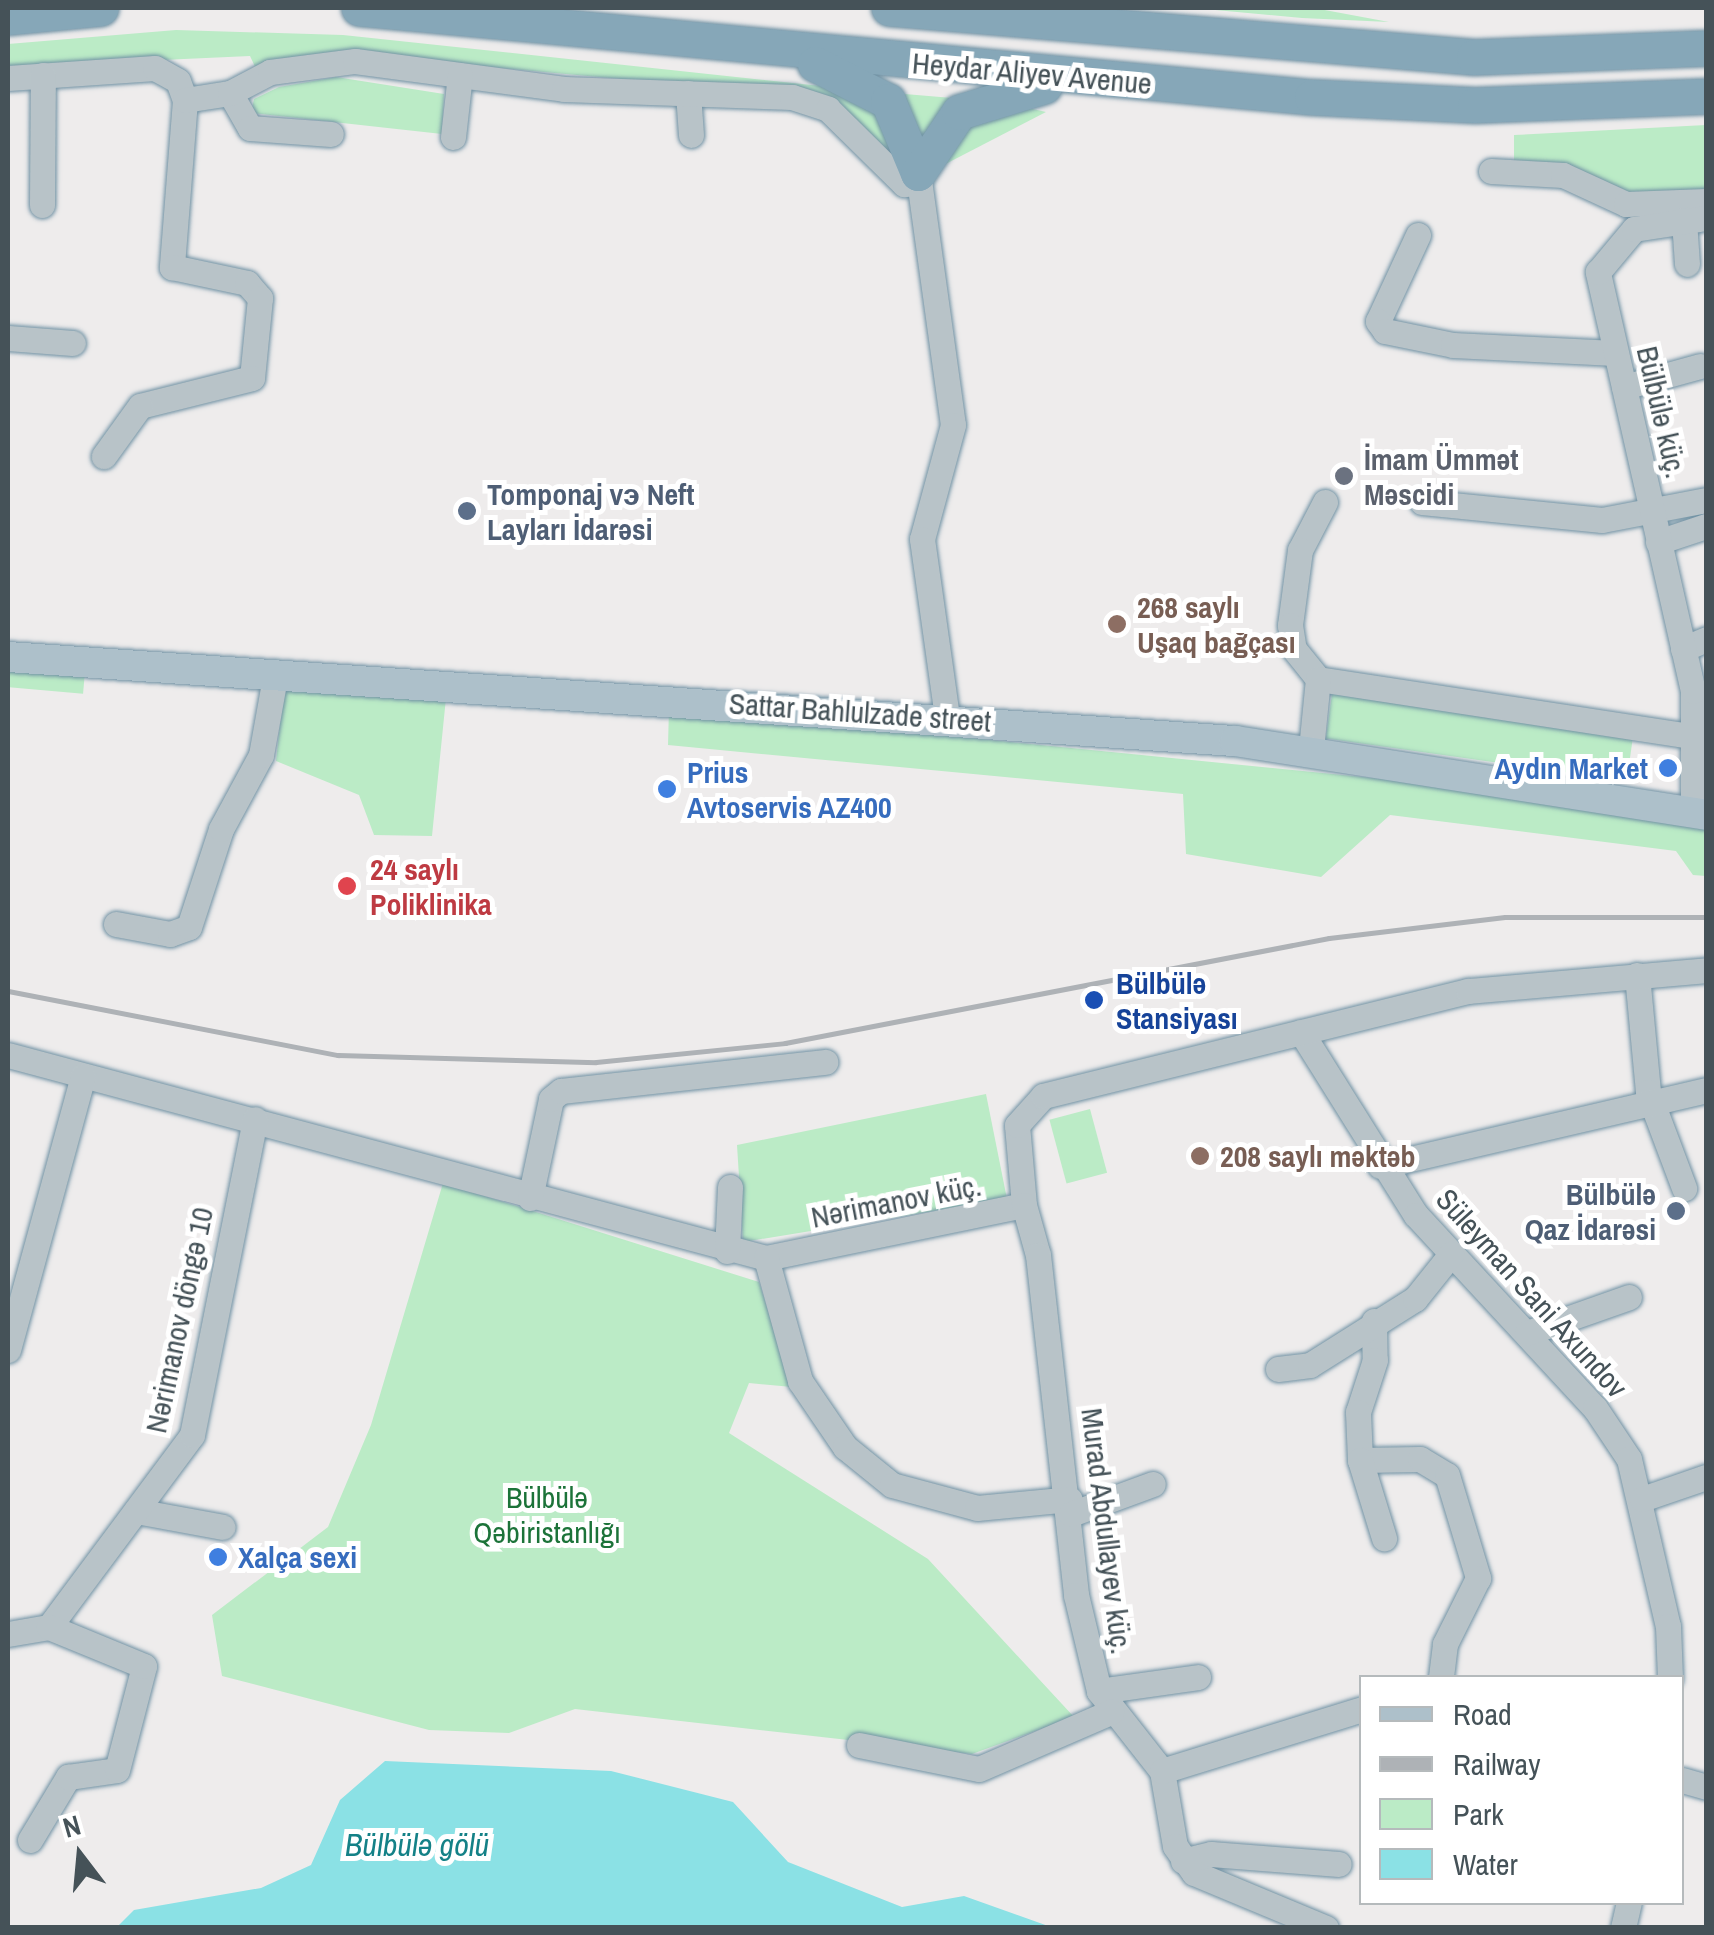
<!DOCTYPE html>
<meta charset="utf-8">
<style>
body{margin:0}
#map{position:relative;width:1714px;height:1935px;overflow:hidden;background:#eeecec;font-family:"Archivo Narrow",sans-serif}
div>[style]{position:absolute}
.green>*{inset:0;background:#bbebc6;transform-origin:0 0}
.water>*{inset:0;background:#8be1e5}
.roads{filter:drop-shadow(0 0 2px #7192a4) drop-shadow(0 0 2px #7192a4)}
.minor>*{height:25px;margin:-12.5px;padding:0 12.5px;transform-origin:12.5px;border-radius:12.5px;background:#b8c3c8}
.major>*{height:30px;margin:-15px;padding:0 15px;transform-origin:15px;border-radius:15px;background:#adc0ca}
.highway>*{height:35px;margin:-17.5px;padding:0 17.5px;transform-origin:17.5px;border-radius:17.5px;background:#86a7b8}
.rail>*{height:5px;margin:-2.5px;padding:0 2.5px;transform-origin:2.5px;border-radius:2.5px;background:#aeb2b6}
.dots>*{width:28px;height:28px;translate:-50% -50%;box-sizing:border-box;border:5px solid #fff;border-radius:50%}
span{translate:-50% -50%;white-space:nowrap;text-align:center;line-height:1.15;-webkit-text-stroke:10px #fff;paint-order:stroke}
.street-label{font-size:30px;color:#455258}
.worship-label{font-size:30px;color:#5b616d;font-weight:700}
.left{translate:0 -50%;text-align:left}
.service-label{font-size:30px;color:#4e5e75;font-weight:700}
.right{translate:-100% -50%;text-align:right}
.education-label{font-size:30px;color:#785e54;font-weight:700}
.shop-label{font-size:30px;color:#366cbe;font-weight:700}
.health-label{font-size:30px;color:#be3a42;font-weight:700}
.transit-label{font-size:30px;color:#164399;font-weight:700}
.park-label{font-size:30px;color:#1c7339}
.water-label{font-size:32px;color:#148187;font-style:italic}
.frame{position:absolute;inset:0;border:10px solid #455258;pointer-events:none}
.legend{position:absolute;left:1359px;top:1675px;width:325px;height:230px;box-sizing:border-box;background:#fff;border:2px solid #b5babc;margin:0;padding:12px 18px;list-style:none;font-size:30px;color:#455258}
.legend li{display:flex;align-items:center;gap:20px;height:50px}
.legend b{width:50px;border:2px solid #b5babc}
.north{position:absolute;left:30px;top:1805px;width:100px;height:100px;-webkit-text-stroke:8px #fff;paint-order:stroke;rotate:344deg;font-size:28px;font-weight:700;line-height:40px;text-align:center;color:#455258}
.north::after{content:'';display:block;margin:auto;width:35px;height:45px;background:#455258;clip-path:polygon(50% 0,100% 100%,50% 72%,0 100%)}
</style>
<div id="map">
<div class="green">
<div style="clip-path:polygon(1194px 8px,1314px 8px,1389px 22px,1302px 18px)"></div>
<div style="clip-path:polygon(176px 30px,343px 35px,849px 89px,897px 133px,891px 161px,832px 98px,465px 65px,257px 71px,250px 56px,8px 67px,8px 44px)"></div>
<div style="clip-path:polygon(336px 77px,444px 94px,442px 134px,251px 113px,254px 99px,279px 87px)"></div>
<div style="clip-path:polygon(893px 93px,964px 99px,920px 150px)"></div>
<div style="clip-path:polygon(1020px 106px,1046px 112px,934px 170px,952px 131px)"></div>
<div style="clip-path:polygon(1706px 125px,1706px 195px,1622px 197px,1514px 163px,1514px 135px)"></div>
<div style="left:8px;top:668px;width:77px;height:19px;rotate:5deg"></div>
<div style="clip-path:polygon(284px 687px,446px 698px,432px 836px,374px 835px,359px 795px,276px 761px)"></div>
<div style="left:1332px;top:694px;width:304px;height:45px;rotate:8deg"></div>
<div style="clip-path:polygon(669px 708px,1453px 786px,1706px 829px,1706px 876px,1693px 875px,1676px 851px,1390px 815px,1321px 877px,1186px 854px,1183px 794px,668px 745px)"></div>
<div style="clip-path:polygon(986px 1094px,1007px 1199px,743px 1242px,737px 1145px)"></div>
<div style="left:1090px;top:1109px;width:66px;height:42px;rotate:75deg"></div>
<div style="clip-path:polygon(443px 1183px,759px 1282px,792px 1387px,749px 1383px,729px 1433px,928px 1559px,1074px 1717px,972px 1754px,575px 1709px,509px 1733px,429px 1730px,222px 1676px,212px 1615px,328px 1527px,371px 1425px)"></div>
</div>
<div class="water">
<div style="clip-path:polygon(385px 1761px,611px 1771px,733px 1802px,788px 1862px,902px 1907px,964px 1896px,1051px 1927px,117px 1927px,134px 1910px,261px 1888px,311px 1865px,340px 1800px)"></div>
</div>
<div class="roads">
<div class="minor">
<div style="left:8px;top:78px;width:147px;rotate:-3.9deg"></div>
<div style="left:155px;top:68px;width:26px;rotate:29deg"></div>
<div style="left:178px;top:81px;width:20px;rotate:70deg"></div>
<div style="left:185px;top:100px;width:168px;rotate:94.5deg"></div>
<div style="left:172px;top:267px;width:77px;rotate:12deg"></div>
<div style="left:247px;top:283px;width:20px;rotate:49deg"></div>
<div style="left:260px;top:298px;width:80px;rotate:95.7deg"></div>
<div style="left:252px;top:378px;width:115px;rotate:166deg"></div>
<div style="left:140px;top:406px;width:62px;rotate:125.8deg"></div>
<div style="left:230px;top:93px;width:40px;rotate:60.3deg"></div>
<div style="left:250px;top:128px;width:81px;rotate:4.2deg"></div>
<div style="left:688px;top:93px;width:42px;rotate:85.9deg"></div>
<div style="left:185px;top:100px;width:46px;rotate:-8.8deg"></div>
<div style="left:230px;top:93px;width:45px;rotate:-27.7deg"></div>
<div style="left:270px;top:72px;width:86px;rotate:-7.4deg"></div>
<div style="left:355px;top:61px;width:211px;rotate:7.6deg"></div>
<div style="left:564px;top:89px;width:228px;rotate:2deg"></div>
<div style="left:792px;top:97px;width:38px;rotate:18deg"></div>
<div style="left:828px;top:109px;width:107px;rotate:44.6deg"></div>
<div style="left:904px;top:184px;width:15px;rotate:-8deg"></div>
<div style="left:453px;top:137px;width:62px;rotate:-83.6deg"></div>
<div style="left:1491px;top:171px;width:72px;rotate:3.2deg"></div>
<div style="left:1563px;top:175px;width:69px;rotate:24.7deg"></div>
<div style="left:1626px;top:204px;width:80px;rotate:-2.1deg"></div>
<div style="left:918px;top:173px;width:254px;rotate:82.1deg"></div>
<div style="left:953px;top:425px;width:118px;rotate:105.2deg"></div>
<div style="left:922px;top:539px;width:181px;rotate:82deg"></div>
<div style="left:42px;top:205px;width:130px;rotate:-89.6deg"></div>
<div style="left:1684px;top:220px;width:44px;rotate:86.1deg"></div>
<div style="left:1418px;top:235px;width:95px;rotate:114.9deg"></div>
<div style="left:1378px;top:321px;width:12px;rotate:55deg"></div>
<div style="left:1385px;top:331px;width:69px;rotate:11.6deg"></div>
<div style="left:1453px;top:345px;width:162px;rotate:2.8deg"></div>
<div style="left:8px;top:338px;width:65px;rotate:4.4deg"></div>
<div style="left:1624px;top:387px;width:79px;rotate:-15.4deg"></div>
<div style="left:1325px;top:502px;width:54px;rotate:117.5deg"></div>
<div style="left:1300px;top:550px;width:76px;rotate:97.6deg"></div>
<div style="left:1290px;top:625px;width:24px;rotate:81deg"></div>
<div style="left:1294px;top:649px;width:38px;rotate:51deg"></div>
<div style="left:1318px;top:679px;width:385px;rotate:8.7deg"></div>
<div style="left:1422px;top:502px;width:181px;rotate:5.7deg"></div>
<div style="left:1602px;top:520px;width:106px;rotate:-10.9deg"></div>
<div style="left:1658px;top:542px;width:51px;rotate:-18.4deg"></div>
<div style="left:1683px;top:649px;width:25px;rotate:-23deg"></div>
<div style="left:1311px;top:749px;width:70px;rotate:-84.3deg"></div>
<div style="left:1693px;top:813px;width:122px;rotate:-90deg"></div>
<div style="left:1693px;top:691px;width:430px;rotate:-102.8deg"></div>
<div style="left:1598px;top:272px;width:56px;rotate:-50.1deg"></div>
<div style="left:1634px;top:229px;width:73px;rotate:-8.7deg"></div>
<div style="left:116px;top:924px;width:55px;rotate:10.5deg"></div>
<div style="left:170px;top:934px;width:20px;rotate:-20deg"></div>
<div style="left:189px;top:927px;width:103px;rotate:-71.9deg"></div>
<div style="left:221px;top:829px;width:84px;rotate:-61.6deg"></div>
<div style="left:261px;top:755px;width:84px;rotate:-79.8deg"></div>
<div style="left:1637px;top:975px;width:118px;rotate:84.6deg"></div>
<div style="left:1648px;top:1092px;width:103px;rotate:69.4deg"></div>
<div style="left:1301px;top:1032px;width:216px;rotate:57.9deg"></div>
<div style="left:1416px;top:1215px;width:263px;rotate:47.2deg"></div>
<div style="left:1595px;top:1408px;width:61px;rotate:56.3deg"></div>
<div style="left:1629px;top:1459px;width:171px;rotate:76.9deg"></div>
<div style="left:1668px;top:1626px;width:52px;rotate:87.8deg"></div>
<div style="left:8px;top:1055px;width:785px;rotate:14.99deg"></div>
<div style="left:766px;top:1258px;width:263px;rotate:-11.6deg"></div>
<div style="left:1024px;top:1205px;width:80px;rotate:-95deg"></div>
<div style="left:1017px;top:1125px;width:39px;rotate:-48deg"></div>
<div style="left:1043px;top:1096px;width:438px;rotate:-13.9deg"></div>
<div style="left:1468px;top:991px;width:239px;rotate:-5deg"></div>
<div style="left:1380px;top:1166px;width:335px;rotate:-13.1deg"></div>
<div style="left:530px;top:1198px;width:101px;rotate:-78deg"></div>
<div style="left:551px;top:1099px;width:13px;rotate:-39deg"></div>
<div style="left:561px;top:1091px;width:266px;rotate:-6.3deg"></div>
<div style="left:1024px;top:1205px;width:52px;rotate:74.4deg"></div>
<div style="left:1038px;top:1255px;width:342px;rotate:83.6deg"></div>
<div style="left:1076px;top:1595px;width:99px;rotate:76.5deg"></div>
<div style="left:1099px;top:1691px;width:102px;rotate:51.8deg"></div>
<div style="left:1162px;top:1771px;width:76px;rotate:80.2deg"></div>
<div style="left:1175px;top:1846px;width:33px;rotate:55deg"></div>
<div style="left:1194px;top:1873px;width:143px;rotate:22.6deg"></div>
<div style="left:727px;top:1251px;width:64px;rotate:-87.3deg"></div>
<div style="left:766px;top:1258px;width:128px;rotate:74.5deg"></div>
<div style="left:800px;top:1381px;width:80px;rotate:55.7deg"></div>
<div style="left:845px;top:1447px;width:60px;rotate:39deg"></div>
<div style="left:892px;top:1485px;width:88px;rotate:15.1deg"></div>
<div style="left:977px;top:1508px;width:93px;rotate:-5.5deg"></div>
<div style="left:1374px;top:1321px;width:39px;rotate:89deg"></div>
<div style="left:1375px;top:1360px;width:55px;rotate:108.1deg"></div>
<div style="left:1358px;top:1412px;width:48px;rotate:87.6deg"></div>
<div style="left:1360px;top:1460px;width:60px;rotate:-1deg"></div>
<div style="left:1420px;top:1459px;width:31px;rotate:31deg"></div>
<div style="left:1447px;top:1475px;width:108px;rotate:73.2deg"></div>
<div style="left:1478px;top:1578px;width:74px;rotate:116.6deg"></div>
<div style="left:1445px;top:1644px;width:34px;rotate:97deg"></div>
<div style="left:1527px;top:1333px;width:108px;rotate:-19.4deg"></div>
<div style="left:8px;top:1350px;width:284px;rotate:-74.7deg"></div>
<div style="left:1278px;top:1369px;width:32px;rotate:-7deg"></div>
<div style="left:1310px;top:1365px;width:124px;rotate:-32.2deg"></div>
<div style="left:1415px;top:1299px;width:58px;rotate:-51.3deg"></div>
<div style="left:1360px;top:1460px;width:82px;rotate:72.9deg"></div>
<div style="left:1642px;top:1499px;width:68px;rotate:-19deg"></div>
<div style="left:136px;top:1511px;width:88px;rotate:10.4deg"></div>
<div style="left:1071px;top:1514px;width:87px;rotate:-20.1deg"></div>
<div style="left:8px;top:1634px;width:42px;rotate:-9.7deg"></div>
<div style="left:49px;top:1627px;width:239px;rotate:-53.3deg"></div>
<div style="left:192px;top:1435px;width:322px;rotate:-78.7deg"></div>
<div style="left:1099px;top:1691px;width:100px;rotate:-8deg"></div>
<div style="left:859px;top:1745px;width:122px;rotate:11.3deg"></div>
<div style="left:979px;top:1769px;width:144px;rotate:-23.4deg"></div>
<div style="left:1162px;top:1771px;width:209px;rotate:-17.2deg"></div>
<div style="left:1682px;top:1780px;width:25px;rotate:16deg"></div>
<div style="left:30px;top:1840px;width:74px;rotate:-58.9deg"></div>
<div style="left:68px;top:1777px;width:49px;rotate:-8.1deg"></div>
<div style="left:117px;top:1770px;width:107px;rotate:-75.4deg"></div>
<div style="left:144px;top:1666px;width:103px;rotate:-157.7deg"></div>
<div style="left:1183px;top:1861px;width:29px;rotate:-14deg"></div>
<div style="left:1211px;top:1854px;width:128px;rotate:4.5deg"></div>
<div style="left:1623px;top:1928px;width:27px;rotate:-77deg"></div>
</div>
<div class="major">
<div style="left:8px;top:657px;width:1230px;rotate:3.92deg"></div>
<div style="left:1235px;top:741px;width:477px;rotate:8.9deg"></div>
</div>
<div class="highway">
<div style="left:359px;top:8px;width:957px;rotate:5.34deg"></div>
<div style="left:1312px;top:97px;width:163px;rotate:2.8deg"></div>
<div style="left:1475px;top:105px;width:231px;rotate:-2.2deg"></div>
<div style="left:889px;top:8px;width:587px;rotate:4.79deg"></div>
<div style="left:1474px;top:57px;width:232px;rotate:-2.2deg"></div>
<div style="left:8px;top:17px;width:93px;rotate:-5.5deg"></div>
<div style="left:815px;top:64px;width:82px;rotate:26.9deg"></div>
<div style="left:888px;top:101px;width:78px;rotate:67.4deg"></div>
<div style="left:918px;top:173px;width:73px;rotate:-56.1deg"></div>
<div style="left:959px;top:112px;width:89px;rotate:-17deg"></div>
</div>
</div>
<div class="rail">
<div style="left:8px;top:991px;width:336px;rotate:11deg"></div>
<div style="left:338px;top:1055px;width:258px;rotate:1.6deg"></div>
<div style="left:596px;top:1062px;width:190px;rotate:-5.7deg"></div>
<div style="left:785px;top:1043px;width:554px;rotate:-10.92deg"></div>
<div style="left:1329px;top:938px;width:177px;rotate:-6.8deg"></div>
<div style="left:1505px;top:917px;width:201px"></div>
</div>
<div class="dots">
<div style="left:1344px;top:476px;background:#6b7280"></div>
<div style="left:467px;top:511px;background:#5c6f8a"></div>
<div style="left:1117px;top:624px;background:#8d6e63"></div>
<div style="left:1668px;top:768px;background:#3f7fe0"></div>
<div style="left:667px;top:789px;background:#3f7fe0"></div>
<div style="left:347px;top:886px;background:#e0444e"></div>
<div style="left:1094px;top:1000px;background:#1a4fb4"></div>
<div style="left:1200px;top:1156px;background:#8d6e63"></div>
<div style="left:1676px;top:1211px;background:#5c6f8a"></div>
<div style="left:218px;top:1557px;background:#3f7fe0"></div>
</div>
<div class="street-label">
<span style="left:1032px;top:73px;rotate:5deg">Heydar Aliyev Avenue</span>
<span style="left:1662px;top:412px;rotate:77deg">Bülbülə küç.</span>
<span style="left:860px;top:712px;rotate:4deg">Sattar Bahlulzade street</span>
<span style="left:896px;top:1201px;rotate:-11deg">Nərimanov küç.</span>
<span style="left:1532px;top:1293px;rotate:48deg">Süleyman Sani Axundov</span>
<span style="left:179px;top:1320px;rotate:-78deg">Nərimanov döngə 10</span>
<span style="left:1107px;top:1531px;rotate:83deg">Murad Abdullayev küç.</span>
</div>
<div class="worship-label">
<span class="left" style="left:1364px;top:476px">İmam Ümmət<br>Məscidi</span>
</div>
<div class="service-label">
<span class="left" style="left:487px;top:511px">Tomponaj vэ Neft<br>Layları İdarəsi</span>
<span class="right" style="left:1656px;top:1211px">Bülbülə<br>Qaz İdarəsi</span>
</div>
<div class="education-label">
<span class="left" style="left:1137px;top:624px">268 saylı<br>Uşaq bağçası</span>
<span class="left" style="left:1220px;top:1156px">208 saylı məktəb</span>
</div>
<div class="shop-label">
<span class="right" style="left:1648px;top:768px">Aydın Market</span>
<span class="left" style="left:687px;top:789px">Prius<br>Avtoservis AZ400</span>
<span class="left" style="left:238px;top:1557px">Xalça sexi</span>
</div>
<div class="health-label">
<span class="left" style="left:370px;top:886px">24 saylı<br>Poliklinika</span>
</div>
<div class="transit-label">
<span class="left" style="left:1116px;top:1000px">Bülbülə<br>Stansiyası</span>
</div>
<div class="park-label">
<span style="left:547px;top:1514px">Bülbülə<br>Qəbiristanlığı</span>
</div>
<div class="water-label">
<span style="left:417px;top:1845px">Bülbülə gölü</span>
</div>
<div class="frame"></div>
<ul class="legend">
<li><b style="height:12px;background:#adc0ca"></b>Road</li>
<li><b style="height:12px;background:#aeb2b6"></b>Railway</li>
<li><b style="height:28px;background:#bbebc6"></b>Park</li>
<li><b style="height:28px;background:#8be1e5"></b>Water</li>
</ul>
<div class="north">N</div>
</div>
